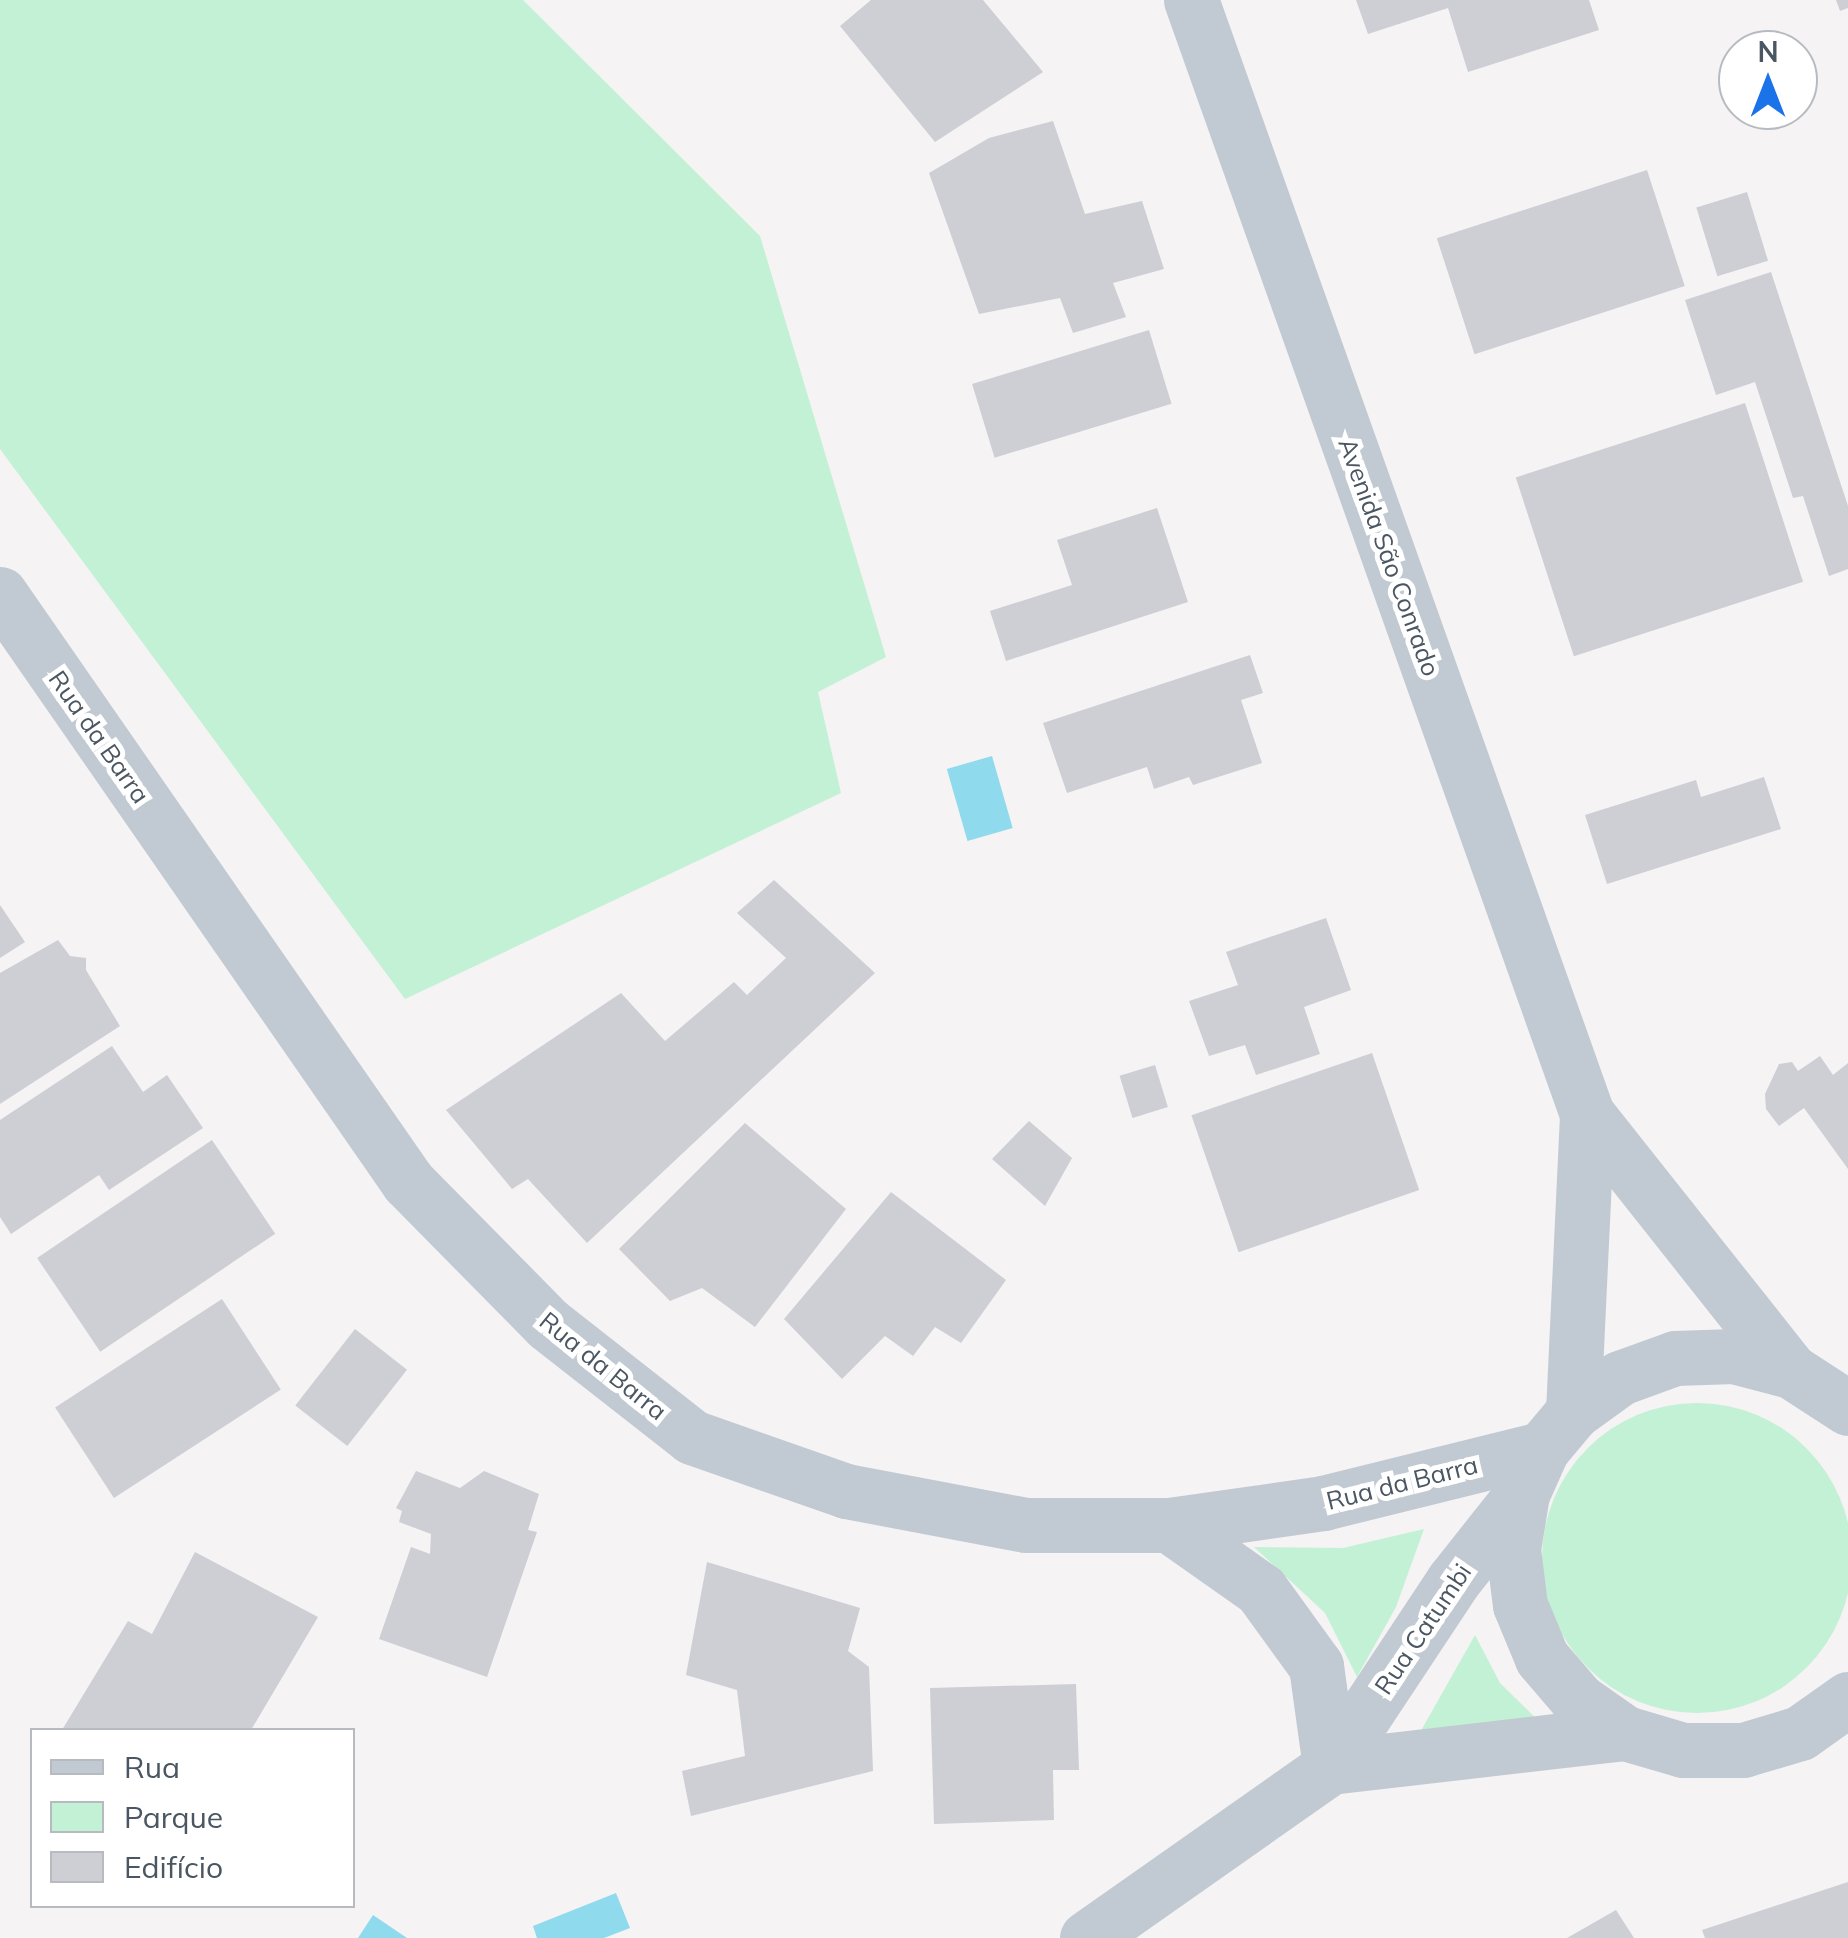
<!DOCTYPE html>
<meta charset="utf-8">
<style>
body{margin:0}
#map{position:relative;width:1848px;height:1938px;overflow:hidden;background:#f5f3f3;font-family:Mulish,sans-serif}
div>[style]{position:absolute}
.green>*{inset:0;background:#c3f1d5}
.round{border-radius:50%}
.water>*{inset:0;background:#90daee;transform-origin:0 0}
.building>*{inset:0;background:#cdcfd5;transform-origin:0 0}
.minor>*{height:55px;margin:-27.5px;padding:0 27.5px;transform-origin:27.5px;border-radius:27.5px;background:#c1cad2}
span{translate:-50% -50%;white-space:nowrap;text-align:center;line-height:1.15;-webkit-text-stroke:10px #fff;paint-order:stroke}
.street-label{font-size:25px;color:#4a5661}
.legend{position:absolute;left:30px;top:1728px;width:325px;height:180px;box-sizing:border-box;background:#fff;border:2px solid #b7bbc0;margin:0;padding:12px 18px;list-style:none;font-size:30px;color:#4a5661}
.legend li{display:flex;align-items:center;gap:20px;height:50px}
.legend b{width:50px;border:2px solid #b7bbc0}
.north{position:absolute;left:1718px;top:30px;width:100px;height:100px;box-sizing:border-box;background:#fff;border:2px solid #b7bbc0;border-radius:50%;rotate:0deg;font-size:28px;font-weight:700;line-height:40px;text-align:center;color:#4a5661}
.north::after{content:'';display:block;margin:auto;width:35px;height:45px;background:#1a73e8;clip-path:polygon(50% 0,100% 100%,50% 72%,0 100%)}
</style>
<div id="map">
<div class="green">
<div style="clip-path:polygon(0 0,523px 0,760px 236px,886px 657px,818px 692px,841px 793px,405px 999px,0 449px)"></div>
<div class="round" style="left:1542px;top:1403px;width:310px;height:310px"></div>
<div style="clip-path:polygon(1424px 1529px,1396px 1607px,1357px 1677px,1325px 1613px,1254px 1547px,1343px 1548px)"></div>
<div style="clip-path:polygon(1475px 1635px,1500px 1683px,1544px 1726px,1414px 1743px)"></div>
</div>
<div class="water">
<div style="left:992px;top:756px;width:75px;height:47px;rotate:74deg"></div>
<div style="clip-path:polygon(616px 1893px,630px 1928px,604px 1938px,537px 1938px,533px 1926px)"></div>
<div style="clip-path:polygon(373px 1915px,407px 1938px,358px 1938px)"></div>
</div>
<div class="building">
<div style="clip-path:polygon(871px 0,983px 0,1043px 72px,935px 142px,840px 26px)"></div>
<div style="clip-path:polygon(1356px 0,1589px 0,1599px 30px,1468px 72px,1448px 8px,1368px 34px)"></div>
<div style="clip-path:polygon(1836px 0,1848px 0,1848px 8px,1840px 11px)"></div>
<div style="clip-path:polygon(1053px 121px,1085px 214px,1142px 201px,1164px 269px,1113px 283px,1126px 317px,1073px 333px,1060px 298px,979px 314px,929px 173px,989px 138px)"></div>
<div style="left:1647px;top:170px;width:122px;height:221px;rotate:72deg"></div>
<div style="left:1747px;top:192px;width:72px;height:53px;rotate:73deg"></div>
<div style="clip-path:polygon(1771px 272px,1848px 506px,1848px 569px,1829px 576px,1803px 496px,1793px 498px,1755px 382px,1716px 395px,1685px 300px)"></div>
<div style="left:1149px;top:330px;width:77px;height:185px;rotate:73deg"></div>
<div style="left:1745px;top:403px;width:188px;height:241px;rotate:72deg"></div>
<div style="clip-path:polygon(1157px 508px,1188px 602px,1006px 661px,990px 611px,1072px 585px,1057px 540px)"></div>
<div style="clip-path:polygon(1250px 655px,1263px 693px,1241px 700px,1262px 763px,1193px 785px,1189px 777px,1154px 789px,1147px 767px,1067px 793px,1043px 723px)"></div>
<div style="clip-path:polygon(1764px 777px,1781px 829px,1607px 884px,1585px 815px,1696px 780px,1701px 797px)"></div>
<div style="clip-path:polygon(774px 880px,875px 973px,587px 1243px,528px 1179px,512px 1189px,446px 1110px,621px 993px,665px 1041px,734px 982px,747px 995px,786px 958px,737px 913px)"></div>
<div style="clip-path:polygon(0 905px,25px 942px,0 958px)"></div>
<div style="clip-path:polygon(1326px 918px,1351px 990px,1304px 1007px,1320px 1054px,1256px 1075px,1245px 1045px,1209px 1056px,1189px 1001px,1238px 985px,1226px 952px)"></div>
<div style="clip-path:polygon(58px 940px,70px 956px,86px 958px,86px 970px,120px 1026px,0 1104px,0 973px)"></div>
<div style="clip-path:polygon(112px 1046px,143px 1092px,167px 1075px,203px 1128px,109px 1190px,99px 1175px,11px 1234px,0 1217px,0 1120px)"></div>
<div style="left:1372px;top:1053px;width:145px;height:191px;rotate:71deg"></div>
<div style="clip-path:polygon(1820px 1056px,1833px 1075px,1848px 1063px,1848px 1169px,1804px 1108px,1779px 1126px,1766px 1109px,1765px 1094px,1779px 1064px,1792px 1062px,1798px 1071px)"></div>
<div style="left:1155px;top:1065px;width:44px;height:37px;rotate:73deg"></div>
<div style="clip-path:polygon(1029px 1121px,1072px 1158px,1045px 1206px,992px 1159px)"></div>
<div style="clip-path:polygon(745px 1123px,846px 1209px,755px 1327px,702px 1288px,670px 1301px,619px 1249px)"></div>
<div style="left:212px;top:1140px;width:113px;height:211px;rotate:56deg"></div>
<div style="clip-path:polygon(891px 1192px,1006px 1280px,961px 1343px,935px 1327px,913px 1356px,885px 1336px,842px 1379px,784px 1319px)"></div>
<div style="left:222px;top:1299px;width:108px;height:199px;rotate:57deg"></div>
<div style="left:355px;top:1329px;width:66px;height:97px;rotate:38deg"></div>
<div style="clip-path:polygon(416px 1471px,460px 1488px,484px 1471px,539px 1494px,528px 1530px,537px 1532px,487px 1677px,379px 1639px,411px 1547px,430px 1554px,431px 1534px,399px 1522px,402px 1511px,396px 1508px)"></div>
<div style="clip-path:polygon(195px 1552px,318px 1617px,251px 1730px,62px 1730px,128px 1621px,152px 1634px)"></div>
<div style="clip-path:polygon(707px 1562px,860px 1608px,848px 1651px,869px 1667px,873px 1771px,691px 1816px,682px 1771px,745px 1756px,737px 1690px,686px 1675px)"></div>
<div style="clip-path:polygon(1076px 1684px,1079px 1770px,1053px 1770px,1054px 1820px,934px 1824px,930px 1688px)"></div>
<div style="clip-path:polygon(1848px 1882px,1848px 1938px,1705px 1938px,1702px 1930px)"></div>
<div style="clip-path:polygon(1616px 1910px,1634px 1938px,1567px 1938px)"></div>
</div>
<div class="minor">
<div style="left:1191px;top:0;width:1182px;rotate:70.43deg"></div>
<div style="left:1587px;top:1114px;width:328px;rotate:51.6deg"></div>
<div style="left:0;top:594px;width:716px;rotate:55.24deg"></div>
<div style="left:408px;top:1182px;width:199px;rotate:45.4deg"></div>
<div style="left:548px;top:1324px;width:183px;rotate:38.1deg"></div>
<div style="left:692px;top:1437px;width:163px;rotate:19.3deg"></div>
<div style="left:846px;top:1491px;width:183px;rotate:10.7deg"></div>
<div style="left:1026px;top:1525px;width:143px"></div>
<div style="left:1169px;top:1525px;width:156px;rotate:-8.1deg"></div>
<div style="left:1323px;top:1503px;width:226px;rotate:-13.9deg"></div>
<div style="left:1848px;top:1408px;width:68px;rotate:-147deg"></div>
<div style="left:1791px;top:1371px;width:59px;rotate:-165.3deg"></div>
<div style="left:1734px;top:1356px;width:59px;rotate:178.1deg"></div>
<div style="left:1675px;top:1358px;width:59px;rotate:160deg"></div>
<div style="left:1620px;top:1378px;width:58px;rotate:144.1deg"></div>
<div style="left:1573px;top:1412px;width:48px;rotate:130deg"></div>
<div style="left:1542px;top:1449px;width:49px;rotate:114deg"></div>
<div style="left:1522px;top:1494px;width:56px;rotate:99.3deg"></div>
<div style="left:1513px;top:1549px;width:56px;rotate:82.9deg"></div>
<div style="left:1520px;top:1605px;width:57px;rotate:67.5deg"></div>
<div style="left:1542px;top:1658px;width:55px;rotate:49.4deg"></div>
<div style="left:1578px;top:1700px;width:57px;rotate:35.1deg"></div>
<div style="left:1625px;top:1733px;width:60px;rotate:16.3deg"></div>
<div style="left:1683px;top:1750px;width:60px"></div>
<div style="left:1743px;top:1750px;width:59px;rotate:-16.6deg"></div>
<div style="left:1800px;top:1733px;width:59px;rotate:-35.3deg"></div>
<div style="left:1573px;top:1412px;width:298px;rotate:-87.3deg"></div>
<div style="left:1169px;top:1525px;width:113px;rotate:35.2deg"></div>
<div style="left:1261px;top:1590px;width:94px;rotate:54.1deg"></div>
<div style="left:1316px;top:1666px;width:102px;rotate:82.1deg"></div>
<div style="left:1330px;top:1767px;width:297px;rotate:-6.6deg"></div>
<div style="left:1087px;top:1938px;width:297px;rotate:-35.1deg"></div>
<div style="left:1330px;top:1767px;width:223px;rotate:-56.5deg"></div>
<div style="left:1453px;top:1581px;width:111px;rotate:-51.6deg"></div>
</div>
<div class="street-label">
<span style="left:1389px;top:557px;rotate:70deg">Avenida São Conrado</span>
<span style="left:99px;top:737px;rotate:55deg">Rua da Barra</span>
<span style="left:603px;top:1366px;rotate:39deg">Rua da Barra</span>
<span style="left:1402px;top:1483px;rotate:-14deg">Rua da Barra</span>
<span style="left:1423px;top:1629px;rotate:-56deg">Rua Catumbi</span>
</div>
<ul class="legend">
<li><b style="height:12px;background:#c1cad2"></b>Rua</li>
<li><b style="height:28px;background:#c3f1d5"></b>Parque</li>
<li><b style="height:28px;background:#cdcfd5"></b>Edifício</li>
</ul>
<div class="north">N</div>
</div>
